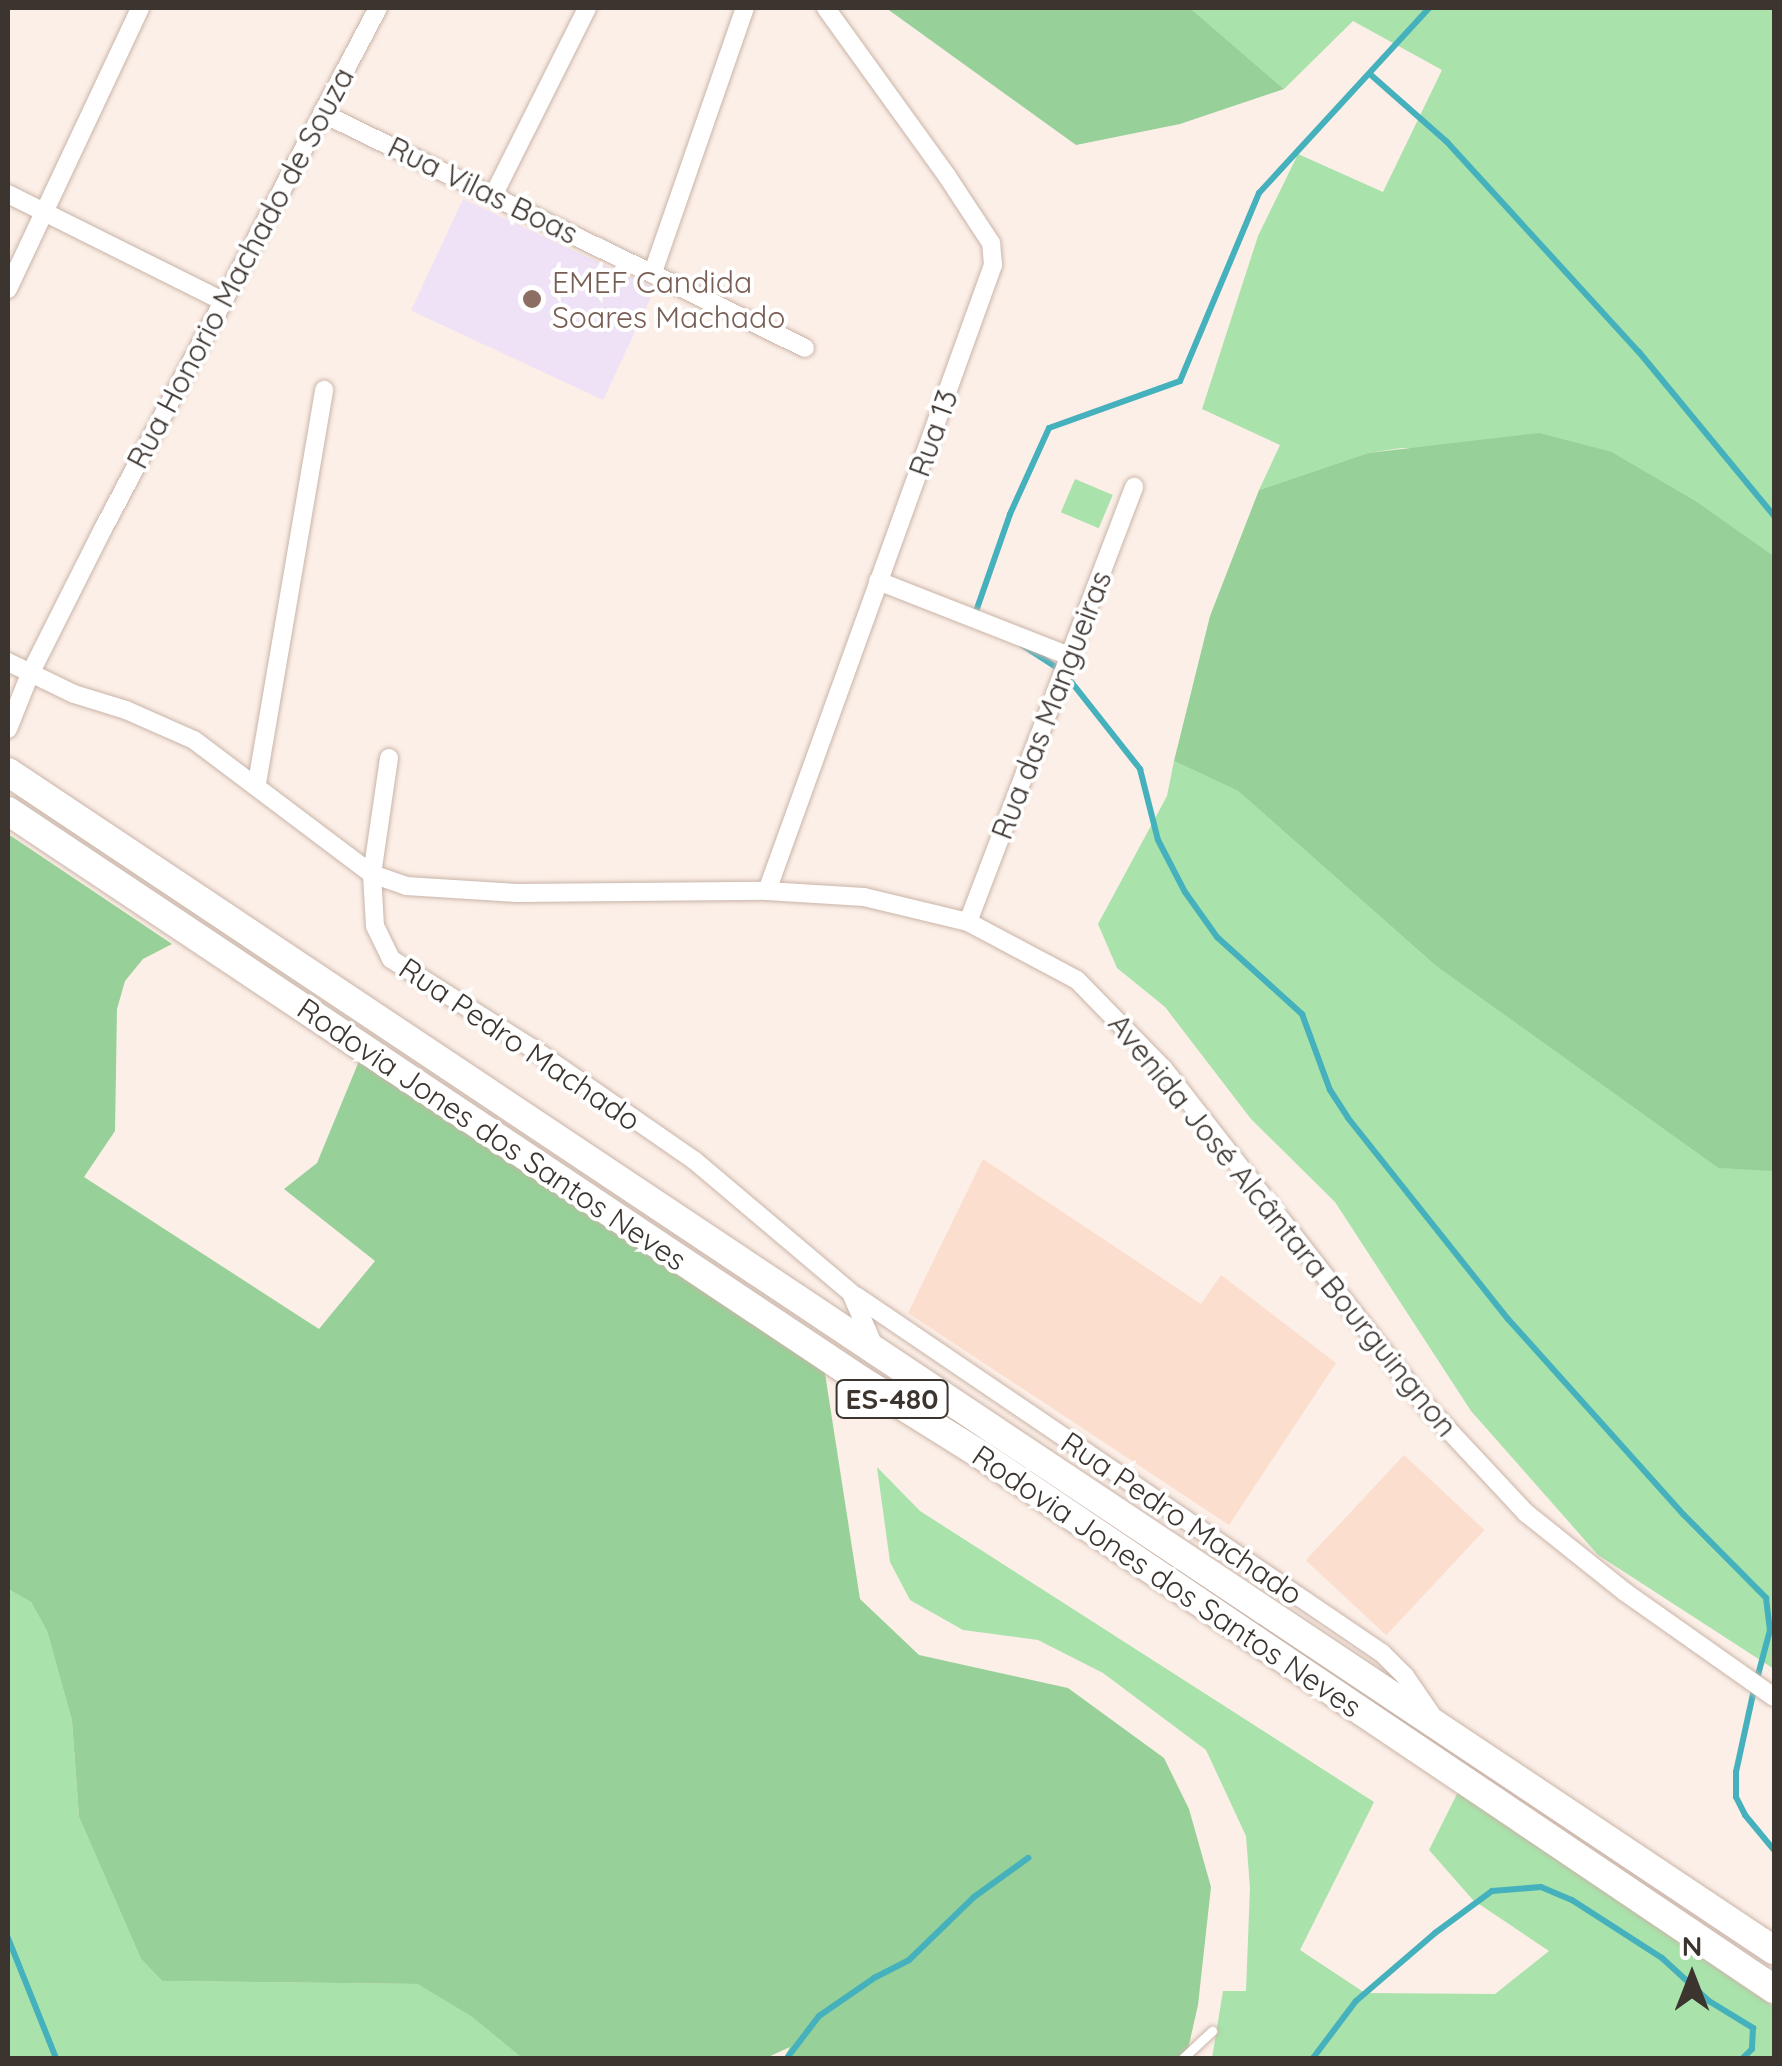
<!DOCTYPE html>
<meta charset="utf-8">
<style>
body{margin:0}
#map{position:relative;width:1782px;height:2066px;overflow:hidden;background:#fcefe7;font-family:Quicksand,sans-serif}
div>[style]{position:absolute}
.built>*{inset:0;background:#fbdecd;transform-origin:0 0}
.education>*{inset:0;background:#efe2f6;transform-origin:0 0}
.green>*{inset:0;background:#a9e2ab;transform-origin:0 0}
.forest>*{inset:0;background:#97d098}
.stream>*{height:6px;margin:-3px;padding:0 3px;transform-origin:3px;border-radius:3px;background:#45b1bd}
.roads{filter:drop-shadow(0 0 2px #c9b4a8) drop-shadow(0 0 2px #c9b4a8)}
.lane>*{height:9px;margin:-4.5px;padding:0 4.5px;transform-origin:4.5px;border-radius:4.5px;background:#fff}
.street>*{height:18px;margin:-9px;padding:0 9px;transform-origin:9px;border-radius:9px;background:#fff}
.primary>*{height:28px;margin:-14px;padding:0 14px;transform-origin:14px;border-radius:14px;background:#fff}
.dots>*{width:28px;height:28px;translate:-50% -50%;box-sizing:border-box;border:5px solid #fff;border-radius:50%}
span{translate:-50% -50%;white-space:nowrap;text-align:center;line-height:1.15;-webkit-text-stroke:8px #fff;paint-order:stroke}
.shield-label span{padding:2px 8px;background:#fff;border:2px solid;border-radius:8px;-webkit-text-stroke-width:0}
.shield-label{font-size:28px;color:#3c342f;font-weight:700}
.street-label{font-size:30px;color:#3c342f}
.education-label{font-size:30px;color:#785e54}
.left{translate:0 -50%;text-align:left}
.frame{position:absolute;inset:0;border:10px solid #3c342f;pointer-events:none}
.north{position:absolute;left:1642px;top:1926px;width:100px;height:100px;-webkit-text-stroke:8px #fff;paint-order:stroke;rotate:0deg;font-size:28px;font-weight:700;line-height:40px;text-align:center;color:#3c342f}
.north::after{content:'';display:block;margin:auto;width:35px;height:45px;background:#3c342f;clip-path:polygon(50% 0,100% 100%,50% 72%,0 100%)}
</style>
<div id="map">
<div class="built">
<div style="clip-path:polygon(983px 1159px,1201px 1304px,1221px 1275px,1336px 1363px,1229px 1525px,908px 1313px)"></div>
<div style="left:1404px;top:1455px;width:110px;height:144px;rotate:43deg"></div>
</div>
<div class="education">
<div style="left:463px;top:199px;width:212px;height:123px;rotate:25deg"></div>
</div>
<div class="green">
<div style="clip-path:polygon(1190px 8px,1774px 8px,1774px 556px,1696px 501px,1612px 452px,1402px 448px,1368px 453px,1259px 490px,1280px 445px,1202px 409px,1258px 236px,1298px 154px,1383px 192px,1442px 70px,1353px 21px,1284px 89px)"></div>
<div style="left:1075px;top:479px;width:41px;height:36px;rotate:23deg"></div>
<div style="clip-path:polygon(1174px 761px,1238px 791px,1436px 966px,1718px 1168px,1774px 1169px,1774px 1669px,1598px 1555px,1471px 1411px,1335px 1202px,1251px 1119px,1165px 1007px,1117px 968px,1098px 924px,1167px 796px)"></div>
<div style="clip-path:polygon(877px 1467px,920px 1511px,1374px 1802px,1300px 1950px,1365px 1993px,1495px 1994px,1549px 1951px,1473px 1900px,1429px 1850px,1458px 1792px,1774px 2007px,1774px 2058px,1212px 2058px,1223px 1991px,1246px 1991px,1250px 1888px,1246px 1836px,1206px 1750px,1103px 1673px,1038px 1640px,963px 1630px,910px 1600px,890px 1562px)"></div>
<div style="clip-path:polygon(8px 1589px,31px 1602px,47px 1631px,72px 1721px,79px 1817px,141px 1959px,162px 1981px,419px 1984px,472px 2017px,522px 2058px,8px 2058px)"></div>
</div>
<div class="forest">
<div style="clip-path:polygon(886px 8px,1190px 8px,1284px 89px,1180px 124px,1076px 145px)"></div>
<div style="clip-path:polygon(1539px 433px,1612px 452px,1696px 501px,1774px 556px,1772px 1171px,1718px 1168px,1436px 966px,1238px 791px,1174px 761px,1210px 616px,1259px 490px,1368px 453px)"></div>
<div style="clip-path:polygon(8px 834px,172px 944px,143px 959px,125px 981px,117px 1009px,115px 1131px,84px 1177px,319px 1329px,375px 1261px,284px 1189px,317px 1163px,359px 1061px,824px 1367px,860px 1599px,919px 1655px,1068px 1688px,1164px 1758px,1189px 1809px,1211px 1887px,1198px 2005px,1186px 2058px,784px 2058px,790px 2047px,766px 2058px,522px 2058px,472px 2017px,418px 1984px,162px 1981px,141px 1959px,79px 1817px,72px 1721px,47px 1631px,31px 1602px,8px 1589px)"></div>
</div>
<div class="stream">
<div style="left:1371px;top:75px;width:101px;rotate:41.4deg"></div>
<div style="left:1447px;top:142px;width:285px;rotate:47.6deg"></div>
<div style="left:1639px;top:352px;width:212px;rotate:50.5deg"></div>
<div style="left:974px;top:617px;width:109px;rotate:-70.7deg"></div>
<div style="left:1010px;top:514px;width:94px;rotate:-65.6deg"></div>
<div style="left:1049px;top:428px;width:139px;rotate:-19.7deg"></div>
<div style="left:1180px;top:381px;width:204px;rotate:-67.2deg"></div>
<div style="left:1259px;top:193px;width:251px;rotate:-47.4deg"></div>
<div style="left:1022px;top:645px;width:40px;rotate:32.9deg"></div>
<div style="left:1069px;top:679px;width:115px;rotate:51.7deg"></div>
<div style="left:1140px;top:769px;width:73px;rotate:75.8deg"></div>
<div style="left:1158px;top:840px;width:59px;rotate:62.6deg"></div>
<div style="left:1185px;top:892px;width:55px;rotate:54.6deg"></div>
<div style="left:1217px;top:937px;width:115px;rotate:42.2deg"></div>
<div style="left:1302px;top:1014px;width:81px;rotate:69.8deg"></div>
<div style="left:1330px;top:1090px;width:33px;rotate:57deg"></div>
<div style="left:1348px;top:1118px;width:257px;rotate:51.5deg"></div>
<div style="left:1508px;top:1319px;width:263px;rotate:48.1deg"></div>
<div style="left:1684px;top:1515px;width:117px;rotate:45.3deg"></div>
<div style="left:1766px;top:1598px;width:32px;rotate:83deg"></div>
<div style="left:1770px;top:1630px;width:51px;rotate:104.9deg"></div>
<div style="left:1753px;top:1694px;width:80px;rotate:102.3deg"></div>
<div style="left:1736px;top:1772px;width:25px;rotate:90deg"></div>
<div style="left:1736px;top:1797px;width:20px;rotate:63deg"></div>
<div style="left:1745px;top:1815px;width:45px;rotate:50.4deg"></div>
<div style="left:8px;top:1938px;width:129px;rotate:68.2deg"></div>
<div style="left:787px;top:2058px;width:53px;rotate:-52.7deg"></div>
<div style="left:819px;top:2016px;width:67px;rotate:-34.6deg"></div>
<div style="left:874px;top:1978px;width:39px;rotate:-27deg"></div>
<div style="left:909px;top:1960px;width:91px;rotate:-44.1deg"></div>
<div style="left:974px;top:1897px;width:67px;rotate:-35.8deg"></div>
<div style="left:1313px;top:2058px;width:71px;rotate:-53deg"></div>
<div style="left:1356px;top:2001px;width:104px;rotate:-40.7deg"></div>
<div style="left:1435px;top:1933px;width:71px;rotate:-36.4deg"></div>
<div style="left:1492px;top:1891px;width:49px;rotate:-4.7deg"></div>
<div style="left:1541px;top:1887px;width:34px;rotate:23deg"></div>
<div style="left:1572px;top:1900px;width:107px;rotate:32.8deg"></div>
<div style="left:1662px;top:1958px;width:64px;rotate:42.5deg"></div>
<div style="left:1709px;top:2001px;width:52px;rotate:31.5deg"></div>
<div style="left:1753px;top:2028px;width:21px;rotate:93deg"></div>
<div style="left:1752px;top:2049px;width:13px;rotate:135deg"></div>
</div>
<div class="roads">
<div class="lane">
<div style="left:1183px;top:2058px;width:40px;rotate:-43deg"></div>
</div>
<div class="street">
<div style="left:322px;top:113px;width:537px;rotate:25.94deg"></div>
<div style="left:8px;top:194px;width:240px;rotate:26.5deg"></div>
<div style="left:493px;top:196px;width:210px;rotate:-63.4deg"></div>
<div style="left:653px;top:272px;width:280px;rotate:-70.8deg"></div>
<div style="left:8px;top:289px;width:310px;rotate:-64.8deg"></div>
<div style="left:878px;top:581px;width:205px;rotate:21.4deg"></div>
<div style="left:8px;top:662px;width:73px;rotate:25.9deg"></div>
<div style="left:74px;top:694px;width:54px;rotate:17.1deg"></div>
<div style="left:126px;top:710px;width:74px;rotate:23.8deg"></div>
<div style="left:194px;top:740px;width:223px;rotate:37deg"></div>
<div style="left:372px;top:874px;width:36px;rotate:19deg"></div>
<div style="left:406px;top:886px;width:111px;rotate:3.6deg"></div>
<div style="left:517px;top:893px;width:250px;rotate:-0.5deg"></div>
<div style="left:767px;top:891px;width:97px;rotate:3.5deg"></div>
<div style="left:864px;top:897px;width:107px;rotate:13.5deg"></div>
<div style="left:968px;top:922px;width:123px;rotate:28deg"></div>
<div style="left:1077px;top:980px;width:123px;rotate:45.7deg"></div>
<div style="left:1163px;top:1068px;width:431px;rotate:52.1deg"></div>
<div style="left:1428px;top:1408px;width:144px;rotate:47deg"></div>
<div style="left:1526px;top:1513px;width:127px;rotate:38.6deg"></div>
<div style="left:1625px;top:1592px;width:182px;rotate:35.2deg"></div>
<div style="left:8px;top:729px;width:59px;rotate:-68.2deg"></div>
<div style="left:30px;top:674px;width:162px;rotate:-63.3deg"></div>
<div style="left:103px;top:529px;width:589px;rotate:-62.17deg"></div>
<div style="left:389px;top:758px;width:117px;rotate:98.3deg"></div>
<div style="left:372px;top:874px;width:52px;rotate:86.7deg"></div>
<div style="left:375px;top:926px;width:37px;rotate:64deg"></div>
<div style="left:391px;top:959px;width:167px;rotate:32.3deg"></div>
<div style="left:532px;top:1048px;width:198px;rotate:34.7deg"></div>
<div style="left:695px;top:1161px;width:204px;rotate:40.2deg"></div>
<div style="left:851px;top:1293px;width:63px;rotate:66.7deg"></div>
<div style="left:257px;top:783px;width:399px;rotate:-80.3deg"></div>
<div style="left:767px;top:891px;width:666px;rotate:-70.15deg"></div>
<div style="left:993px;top:265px;width:22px;rotate:-95deg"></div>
<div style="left:991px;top:243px;width:80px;rotate:-123.3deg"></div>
<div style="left:947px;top:176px;width:207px;rotate:-125.8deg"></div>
<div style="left:968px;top:922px;width:466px;rotate:-69.1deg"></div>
<div style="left:856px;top:1296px;width:636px;rotate:34.17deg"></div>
<div style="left:1382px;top:1653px;width:33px;rotate:45deg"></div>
<div style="left:1405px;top:1676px;width:46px;rotate:55.6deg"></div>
</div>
<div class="primary">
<div style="left:8px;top:772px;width:2123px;rotate:33.71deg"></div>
<div style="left:8px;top:811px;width:1025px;rotate:33.71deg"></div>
<div style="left:861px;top:1380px;width:142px;rotate:32deg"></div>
<div style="left:981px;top:1455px;width:956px;rotate:33.96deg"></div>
</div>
</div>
<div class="dots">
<div style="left:532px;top:299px;background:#8d6e63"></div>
</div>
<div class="shield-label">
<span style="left:892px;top:1399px">ES-480</span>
</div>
<div class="street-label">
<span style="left:483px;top:190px;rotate:26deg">Rua Vilas Boas</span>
<span style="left:240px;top:268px;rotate:-62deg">Rua Honorio Machado de Souza</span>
<span style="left:933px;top:433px;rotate:-70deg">Rua 13</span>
<span style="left:1051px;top:705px;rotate:-69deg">Rua das Mangueiras</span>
<span style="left:520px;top:1044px;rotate:34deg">Rua Pedro Machado</span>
<span style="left:492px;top:1134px;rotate:34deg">Rodovia Jones dos Santos Neves</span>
<span style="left:1283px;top:1225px;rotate:51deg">Avenida José Alcântara Bourguingnon</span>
<span style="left:1182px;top:1518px;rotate:34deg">Rua Pedro Machado</span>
<span style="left:1167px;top:1581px;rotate:34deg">Rodovia Jones dos Santos Neves</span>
</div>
<div class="education-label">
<span class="left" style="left:552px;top:299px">EMEF Candida<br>Soares Machado</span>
</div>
<div class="frame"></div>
<div class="north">N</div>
</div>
